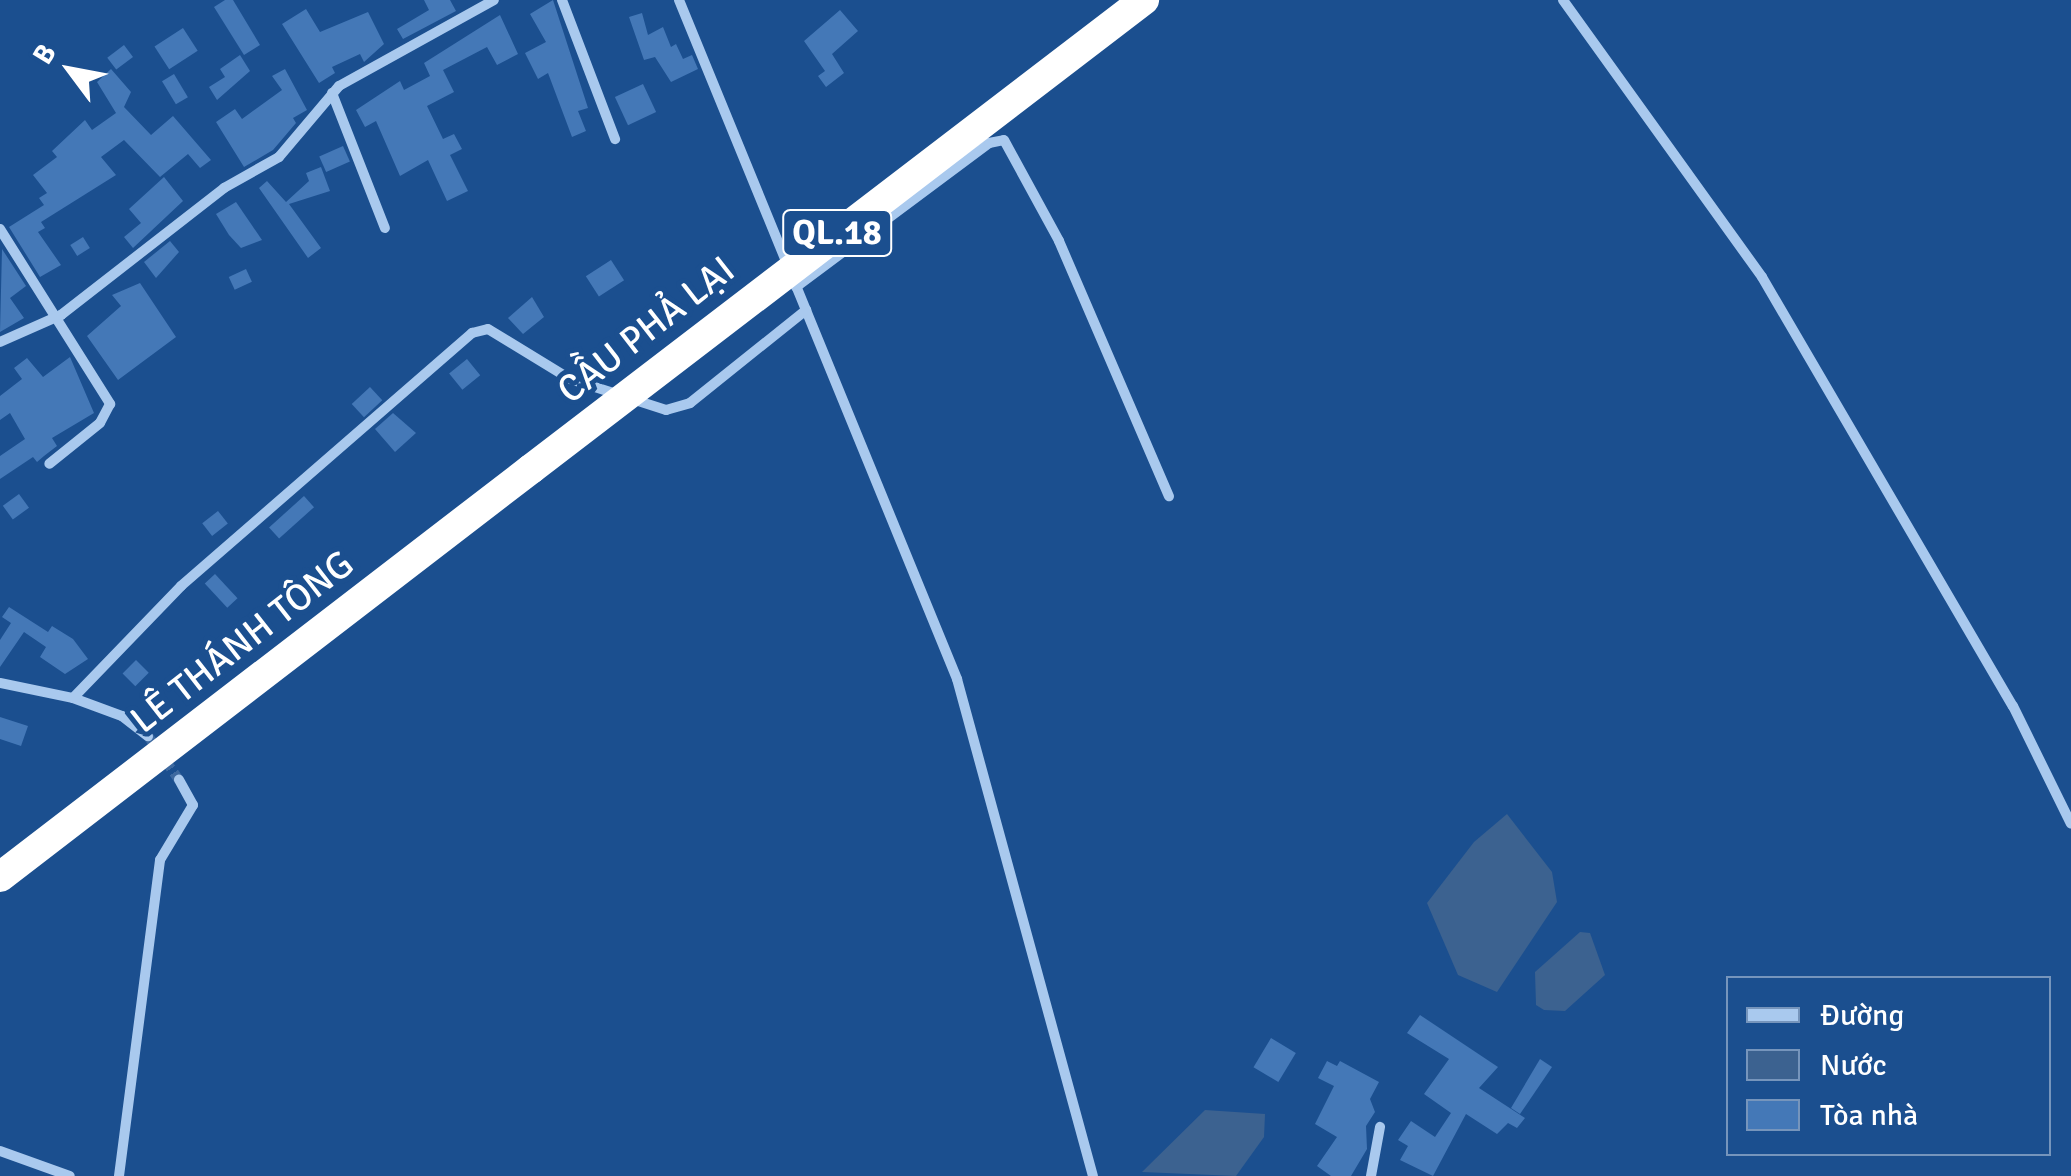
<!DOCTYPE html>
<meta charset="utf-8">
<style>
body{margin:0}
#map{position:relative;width:2071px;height:1176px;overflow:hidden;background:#1b4f8f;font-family:Signika,sans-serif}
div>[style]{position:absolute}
.water>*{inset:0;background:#3c6290}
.building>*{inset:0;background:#4478b7;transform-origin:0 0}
.street-tunnel>*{height:10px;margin-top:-5px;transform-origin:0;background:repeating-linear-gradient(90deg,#3d69a0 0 10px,transparent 0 15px)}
.street>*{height:10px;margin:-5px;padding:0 5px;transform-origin:5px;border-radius:5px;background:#a9c9ee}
.highway>*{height:30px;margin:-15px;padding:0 15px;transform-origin:15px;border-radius:15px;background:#fff}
.highway-bridge>*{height:30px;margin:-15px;padding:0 15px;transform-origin:15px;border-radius:15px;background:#fff}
span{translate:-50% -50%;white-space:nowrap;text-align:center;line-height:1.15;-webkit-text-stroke:10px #1b4f8f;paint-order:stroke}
.shield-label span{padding:2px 8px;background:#1b4f8f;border:2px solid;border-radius:8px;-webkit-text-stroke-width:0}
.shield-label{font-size:35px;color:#fff;font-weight:700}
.street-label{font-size:38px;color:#fff}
.legend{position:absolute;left:1726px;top:976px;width:325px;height:180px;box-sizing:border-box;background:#1b4f8f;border:2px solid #7695bc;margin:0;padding:12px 18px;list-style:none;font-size:30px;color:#fff}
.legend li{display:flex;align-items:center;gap:20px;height:50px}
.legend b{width:50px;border:2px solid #7695bc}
.north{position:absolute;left:20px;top:20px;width:100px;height:100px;-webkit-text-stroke:8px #1b4f8f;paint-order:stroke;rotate:302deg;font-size:28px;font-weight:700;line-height:40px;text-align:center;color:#fff}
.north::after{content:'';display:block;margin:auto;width:35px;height:45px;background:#fff;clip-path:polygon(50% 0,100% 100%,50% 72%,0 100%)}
</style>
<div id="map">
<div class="water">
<div style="clip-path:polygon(1507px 814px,1552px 872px,1557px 902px,1497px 992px,1458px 975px,1427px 903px,1474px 842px)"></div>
<div style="clip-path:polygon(1580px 932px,1590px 933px,1605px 975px,1565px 1011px,1544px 1010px,1536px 1005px,1535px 972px)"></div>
<div style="clip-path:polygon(1205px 1110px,1265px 1114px,1264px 1137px,1236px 1176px,1142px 1172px)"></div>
</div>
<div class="building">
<div style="clip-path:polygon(225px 0,233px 0,260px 45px,244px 55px,214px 7px)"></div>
<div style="clip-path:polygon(424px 0,450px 0,456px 11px,403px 39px,397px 29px,429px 10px)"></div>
<div style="clip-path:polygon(553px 0,588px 108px,578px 111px,586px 131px,572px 137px,548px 73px,538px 79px,525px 53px,546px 42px,530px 14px)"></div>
<div style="clip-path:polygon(306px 9px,320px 32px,368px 12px,384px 44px,364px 62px,360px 54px,332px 67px,335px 73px,319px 83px,282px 24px)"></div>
<div style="clip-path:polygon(840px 10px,858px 31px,832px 54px,844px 73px,826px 87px,818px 76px,825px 71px,804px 41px)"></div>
<div style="clip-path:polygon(642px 13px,648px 35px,663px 27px,671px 47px,676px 44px,683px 59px,692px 55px,698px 69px,671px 82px,655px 57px,644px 60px,629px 17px)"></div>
<div style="clip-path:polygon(500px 15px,518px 54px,497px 65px,487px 47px,443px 70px,454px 92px,427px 106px,443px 139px,454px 134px,462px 149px,450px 155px,468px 191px,447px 201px,428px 160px,400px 176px,376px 121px,365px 127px,356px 110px,400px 81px,404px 90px,430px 76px,424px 63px)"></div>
<div style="left:183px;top:28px;width:27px;height:34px;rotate:57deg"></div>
<div style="left:124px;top:45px;width:15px;height:21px;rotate:53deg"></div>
<div style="clip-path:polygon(240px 55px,250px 71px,217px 100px,209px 87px,225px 77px,220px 69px)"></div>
<div style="clip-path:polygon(111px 69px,131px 92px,124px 107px,151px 135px,173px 116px,211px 160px,200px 168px,188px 154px,160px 177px,124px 140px,101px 157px,116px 175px,41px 222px,45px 228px,38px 232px,61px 265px,40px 277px,9px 227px,44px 205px,39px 198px,47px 193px,33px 175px,57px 157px,52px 151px,85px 120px,92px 130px,116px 113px,97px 82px)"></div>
<div style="clip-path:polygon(285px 69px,307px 110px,293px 118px,296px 123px,273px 150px,244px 167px,216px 122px,235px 109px,242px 119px,282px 90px,272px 76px)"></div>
<div style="left:174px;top:74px;width:27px;height:14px;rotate:59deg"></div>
<div style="left:643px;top:84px;width:31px;height:31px;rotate:65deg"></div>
<div style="left:343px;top:146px;width:17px;height:26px;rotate:66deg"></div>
<div style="clip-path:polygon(321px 167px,330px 191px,289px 204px,321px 248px,308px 258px,259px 188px,267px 181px,286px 202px,309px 181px,306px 173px)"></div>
<div style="clip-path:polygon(164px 177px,183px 201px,133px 248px,124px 237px,141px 223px,129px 209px)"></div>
<div style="clip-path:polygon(236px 202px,262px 240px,241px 248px,229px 235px,216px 214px)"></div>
<div style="left:83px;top:237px;width:13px;height:15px;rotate:58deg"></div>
<div style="clip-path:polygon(170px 241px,179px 252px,156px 278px,144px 262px)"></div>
<div style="clip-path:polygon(2px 249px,26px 286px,10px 298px,24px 318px,0 332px)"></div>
<div style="left:611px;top:260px;width:24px;height:30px;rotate:57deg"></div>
<div style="left:246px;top:269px;width:14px;height:19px;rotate:65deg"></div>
<div style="clip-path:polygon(140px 283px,176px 337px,118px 380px,87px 336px,121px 306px,112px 295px)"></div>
<div style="clip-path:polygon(532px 297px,544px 317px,523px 334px,508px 318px)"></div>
<div style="clip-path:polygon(70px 357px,94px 413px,52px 438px,57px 446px,44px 456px,37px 462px,33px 457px,0 479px,0 456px,25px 439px,10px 413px,0 420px,0 396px,22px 379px,14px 368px,27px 358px,43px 377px)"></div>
<div style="left:467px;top:359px;width:21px;height:23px;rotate:51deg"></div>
<div style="left:370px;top:387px;width:18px;height:25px;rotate:47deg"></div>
<div style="clip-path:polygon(393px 413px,416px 433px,395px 452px,375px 429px)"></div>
<div style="left:19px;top:494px;width:17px;height:20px;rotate:54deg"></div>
<div style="left:304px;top:496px;width:15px;height:47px;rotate:48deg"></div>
<div style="left:218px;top:511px;width:16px;height:20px;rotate:52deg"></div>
<div style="left:215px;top:574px;width:33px;height:14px;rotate:47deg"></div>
<div style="clip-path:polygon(9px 607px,48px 632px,52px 626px,73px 639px,88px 659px,65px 674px,40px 657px,46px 647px,24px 632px,0 667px,0 640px,11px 623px,2px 617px)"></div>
<div style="left:136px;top:660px;width:18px;height:19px;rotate:45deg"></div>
<div style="clip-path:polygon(0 717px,28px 726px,21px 746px,0 739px)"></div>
<div style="clip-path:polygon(1420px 1015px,1498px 1067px,1479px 1088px,1525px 1118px,1517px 1128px,1508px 1123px,1497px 1134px,1466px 1114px,1433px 1176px,1400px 1160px,1408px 1146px,1398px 1140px,1411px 1121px,1435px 1137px,1451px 1113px,1424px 1094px,1449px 1059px,1407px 1033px)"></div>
<div style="left:1271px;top:1038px;width:29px;height:34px;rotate:31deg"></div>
<div style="clip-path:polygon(1540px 1059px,1552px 1067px,1520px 1114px,1511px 1108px)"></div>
<div style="clip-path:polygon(1327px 1061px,1337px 1066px,1340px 1061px,1379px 1082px,1370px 1099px,1375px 1112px,1366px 1126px,1367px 1149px,1351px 1176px,1331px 1176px,1317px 1166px,1337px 1137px,1315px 1124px,1334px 1086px,1318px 1078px)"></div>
</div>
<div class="street-tunnel">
<div style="left:148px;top:736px;width:54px;rotate:54.8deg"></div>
</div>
<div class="street">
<div style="left:562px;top:0;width:149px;rotate:69.1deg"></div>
<div style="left:679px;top:0;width:734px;rotate:67.73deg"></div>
<div style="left:957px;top:679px;width:515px;rotate:74.7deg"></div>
<div style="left:1563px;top:0;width:341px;rotate:54.3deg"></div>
<div style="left:1762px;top:277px;width:497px;rotate:59.7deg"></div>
<div style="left:2013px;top:706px;width:131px;rotate:63.8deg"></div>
<div style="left:332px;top:93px;width:145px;rotate:68.6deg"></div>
<div style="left:0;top:229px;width:207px;rotate:57.8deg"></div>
<div style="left:110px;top:404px;width:21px;rotate:118deg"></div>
<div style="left:100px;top:423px;width:65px;rotate:141.2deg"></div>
<div style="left:796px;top:287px;width:241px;rotate:-36.7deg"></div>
<div style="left:989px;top:143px;width:15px;rotate:-11deg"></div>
<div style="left:1004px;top:140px;width:115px;rotate:61.4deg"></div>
<div style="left:1059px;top:241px;width:278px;rotate:66.7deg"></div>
<div style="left:0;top:342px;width:67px;rotate:-23.9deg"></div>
<div style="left:61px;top:315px;width:207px;rotate:-37.9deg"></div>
<div style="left:224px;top:188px;width:63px;rotate:-29.4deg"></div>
<div style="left:279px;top:157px;width:93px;rotate:-49.8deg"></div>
<div style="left:339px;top:86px;width:177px;rotate:-29deg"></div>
<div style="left:0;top:683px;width:75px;rotate:11.6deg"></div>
<div style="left:73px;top:698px;width:52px;rotate:20.2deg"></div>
<div style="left:122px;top:716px;width:33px;rotate:38deg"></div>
<div style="left:73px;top:698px;width:156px;rotate:-46deg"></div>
<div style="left:181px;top:586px;width:386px;rotate:-41deg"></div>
<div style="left:472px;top:333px;width:16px;rotate:-14deg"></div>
<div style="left:488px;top:329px;width:96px;rotate:31.4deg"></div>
<div style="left:570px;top:379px;width:101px;rotate:17.9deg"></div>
<div style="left:666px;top:410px;width:25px;rotate:-16deg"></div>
<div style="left:690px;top:403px;width:149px;rotate:-38.7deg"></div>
<div style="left:0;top:1151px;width:74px;rotate:19.7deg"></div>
<div style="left:119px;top:1176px;width:319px;rotate:-82.6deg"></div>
<div style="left:160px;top:860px;width:64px;rotate:-59deg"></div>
<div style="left:193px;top:805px;width:29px;rotate:-119deg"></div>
<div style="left:1371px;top:1176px;width:50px;rotate:-79.6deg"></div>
</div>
<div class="highway">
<div style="left:0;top:877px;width:670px;rotate:-37.54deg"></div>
</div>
<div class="highway-bridge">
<div style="left:531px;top:469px;width:772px;rotate:-37.42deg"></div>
</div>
<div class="shield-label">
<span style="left:837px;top:233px">QL.18</span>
</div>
<div class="street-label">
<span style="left:646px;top:330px;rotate:-38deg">CẦU PHẢ LẠI</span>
<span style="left:242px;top:642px;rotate:-38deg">LÊ THÁNH TÔNG</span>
</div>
<ul class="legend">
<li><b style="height:12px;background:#a9c9ee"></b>Đường</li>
<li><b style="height:28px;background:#3c6290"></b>Nước</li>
<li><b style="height:28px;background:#4478b7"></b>Tòa nhà</li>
</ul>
<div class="north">B</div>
</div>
